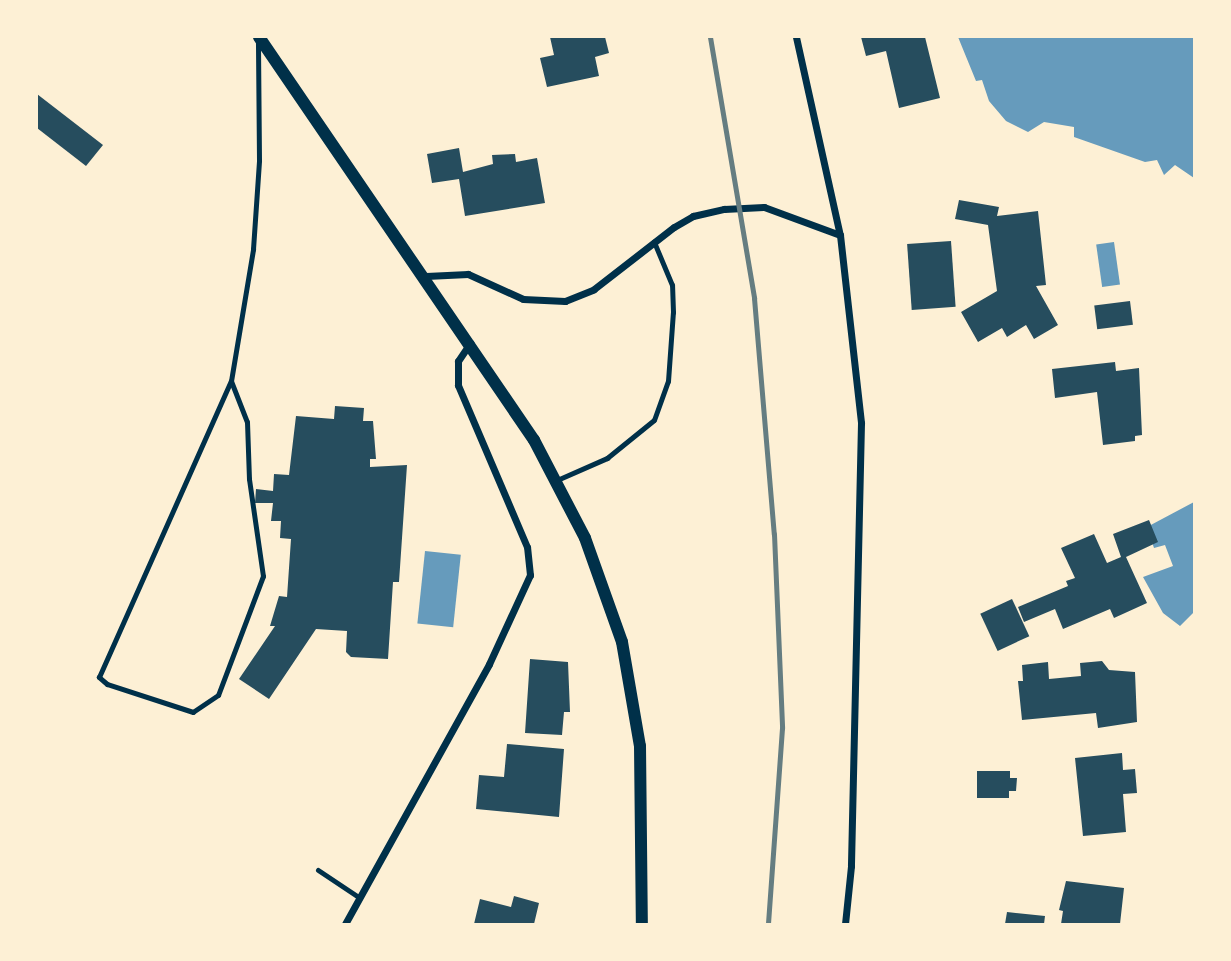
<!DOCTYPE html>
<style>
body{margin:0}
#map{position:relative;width:1231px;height:961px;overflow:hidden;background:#fdf0d5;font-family:"PT Sans Narrow",sans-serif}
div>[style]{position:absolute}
.water>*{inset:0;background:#669bbc;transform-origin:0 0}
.building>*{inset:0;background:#264d5e;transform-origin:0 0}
.service>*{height:5px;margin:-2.5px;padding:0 2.5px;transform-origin:2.5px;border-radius:2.5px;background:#003049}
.minor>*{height:7px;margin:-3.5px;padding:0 3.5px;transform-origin:3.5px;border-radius:3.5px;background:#003049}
.tertiary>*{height:12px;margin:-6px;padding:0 6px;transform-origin:6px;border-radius:6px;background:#003049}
.rail>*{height:5px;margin:-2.5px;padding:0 2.5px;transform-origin:2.5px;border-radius:2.5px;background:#657d81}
span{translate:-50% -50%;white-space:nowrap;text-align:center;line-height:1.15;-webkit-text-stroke:5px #fdf0d5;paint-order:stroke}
.frame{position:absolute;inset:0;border:38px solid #fdf0d5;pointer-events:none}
</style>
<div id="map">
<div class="water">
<div style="clip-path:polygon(958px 37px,1194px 37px,1194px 178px,1175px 165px,1164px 175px,1157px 160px,1145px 162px,1074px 137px,1074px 127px,1044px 122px,1028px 132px,1006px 121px,989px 101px,982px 80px,976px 81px)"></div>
<div style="left:1114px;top:242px;width:43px;height:18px;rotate:82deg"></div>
<div style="clip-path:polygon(1194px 502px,1194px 612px,1180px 626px,1163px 613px,1143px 577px,1173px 566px,1165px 545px,1154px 548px,1147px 527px)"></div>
<div style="left:425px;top:551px;width:36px;height:73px;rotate:6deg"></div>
</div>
<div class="building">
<div style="clip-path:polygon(550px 37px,605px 37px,609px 53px,595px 57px,599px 76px,547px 87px,540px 58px,554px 55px)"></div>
<div style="clip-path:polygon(861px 37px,925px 37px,940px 98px,899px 108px,886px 51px,866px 56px)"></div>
<div style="clip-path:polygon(37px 94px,103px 145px,86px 166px,37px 128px)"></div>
<div style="clip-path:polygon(459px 148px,463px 172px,493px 164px,492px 155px,515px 154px,516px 162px,537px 158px,545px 203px,465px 216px,459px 179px,432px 183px,427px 154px)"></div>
<div style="clip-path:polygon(959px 200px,999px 207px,997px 216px,1038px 211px,1046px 285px,1036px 286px,1058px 325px,1034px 339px,1026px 325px,1007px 337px,1002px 328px,978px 342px,961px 312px,997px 291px,988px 225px,955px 219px)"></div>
<div style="left:951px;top:241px;width:66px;height:44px;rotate:86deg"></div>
<div style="left:1130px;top:301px;width:24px;height:36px;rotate:83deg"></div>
<div style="clip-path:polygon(1115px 362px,1116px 371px,1139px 368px,1142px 435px,1135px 436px,1135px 441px,1103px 445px,1097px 392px,1055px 398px,1052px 369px)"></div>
<div style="clip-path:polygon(335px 406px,364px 408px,363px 421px,373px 421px,376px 459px,370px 459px,370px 467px,407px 465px,399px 582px,393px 582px,388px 659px,351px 657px,346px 652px,347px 631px,316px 629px,269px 699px,239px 679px,275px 626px,270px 626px,279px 596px,287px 597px,291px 539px,280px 538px,281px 521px,271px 521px,273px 503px,255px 503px,256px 489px,273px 491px,274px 474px,289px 475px,296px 416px,334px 419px)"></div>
<div style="clip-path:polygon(1149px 520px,1158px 542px,1126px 557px,1147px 603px,1114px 618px,1110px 609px,1063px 629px,1055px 609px,1024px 622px,1018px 607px,1068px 586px,1066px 581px,1075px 578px,1061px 548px,1094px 534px,1107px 563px,1121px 557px,1113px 534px)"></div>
<div style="left:1012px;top:599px;width:41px;height:35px;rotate:65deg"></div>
<div style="clip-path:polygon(530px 659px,568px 662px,570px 712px,564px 712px,562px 735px,525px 733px)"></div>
<div style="clip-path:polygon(1102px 661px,1109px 670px,1135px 672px,1137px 722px,1098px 728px,1096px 713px,1022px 720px,1018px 681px,1023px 681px,1022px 665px,1048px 662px,1049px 679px,1081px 676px,1080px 663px)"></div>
<div style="clip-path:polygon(507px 744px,564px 749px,559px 817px,476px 809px,479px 775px,504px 777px)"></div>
<div style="clip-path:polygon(1122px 753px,1123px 770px,1135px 769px,1137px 793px,1123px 794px,1126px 832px,1083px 836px,1075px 758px)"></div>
<div style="clip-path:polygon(977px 771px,1010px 771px,1010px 778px,1017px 778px,1016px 791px,1009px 791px,1009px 798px,977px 798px)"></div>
<div style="clip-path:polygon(1066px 881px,1124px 888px,1120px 924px,1061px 924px,1063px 911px,1059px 910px)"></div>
<div style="clip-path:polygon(514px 896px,539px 903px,534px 924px,474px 924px,480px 899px,511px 907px)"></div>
<div style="clip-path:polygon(1007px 912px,1045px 916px,1044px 924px,1005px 924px)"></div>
</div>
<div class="service">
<div style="left:231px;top:381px;width:44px;rotate:68.7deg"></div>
<div style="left:247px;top:422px;width:57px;rotate:88deg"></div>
<div style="left:249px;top:479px;width:98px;rotate:81.8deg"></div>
<div style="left:263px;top:576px;width:127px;rotate:110.7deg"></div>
<div style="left:218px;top:695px;width:30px;rotate:146deg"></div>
<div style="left:193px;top:712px;width:90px;rotate:-162deg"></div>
<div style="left:107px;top:684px;width:11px;rotate:-139deg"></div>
<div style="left:99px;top:677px;width:324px;rotate:-66deg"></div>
<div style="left:231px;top:381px;width:134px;rotate:-80.5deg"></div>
<div style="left:253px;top:249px;width:89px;rotate:-86.1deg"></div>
<div style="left:259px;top:160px;width:120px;rotate:-90.5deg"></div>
<div style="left:557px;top:480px;width:55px;rotate:-23.7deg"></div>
<div style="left:607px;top:458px;width:60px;rotate:-39deg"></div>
<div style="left:654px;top:420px;width:41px;rotate:-70.3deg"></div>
<div style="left:668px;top:381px;width:69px;rotate:-85.9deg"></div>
<div style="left:673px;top:312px;width:27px;rotate:-92deg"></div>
<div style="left:672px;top:285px;width:47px;rotate:-112.7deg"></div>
<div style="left:318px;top:870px;width:50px;rotate:33.7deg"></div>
</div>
<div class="minor">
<div style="left:796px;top:37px;width:203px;rotate:77.5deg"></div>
<div style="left:840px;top:235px;width:189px;rotate:83.6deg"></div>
<div style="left:861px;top:423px;width:443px;rotate:91.3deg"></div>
<div style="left:851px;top:866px;width:58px;rotate:95.9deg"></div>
<div style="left:426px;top:276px;width:42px;rotate:-2.7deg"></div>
<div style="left:468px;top:274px;width:60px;rotate:24.4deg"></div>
<div style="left:523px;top:299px;width:42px;rotate:2.7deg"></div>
<div style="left:565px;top:301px;width:31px;rotate:-22deg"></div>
<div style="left:594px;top:289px;width:101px;rotate:-37.8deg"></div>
<div style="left:674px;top:227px;width:22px;rotate:-30deg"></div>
<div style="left:693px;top:216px;width:32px;rotate:-13deg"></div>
<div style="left:724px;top:209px;width:40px;rotate:-2.9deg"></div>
<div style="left:764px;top:207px;width:81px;rotate:20.2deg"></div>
<div style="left:345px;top:924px;width:297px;rotate:-61deg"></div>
<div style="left:489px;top:664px;width:98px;rotate:-65.3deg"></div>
<div style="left:530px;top:575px;width:28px;rotate:-96deg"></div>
<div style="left:527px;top:547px;width:176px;rotate:-113.1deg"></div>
<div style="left:458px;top:385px;width:24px;rotate:-90deg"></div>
<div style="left:458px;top:361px;width:22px;rotate:-56deg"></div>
</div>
<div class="tertiary">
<div style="left:259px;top:37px;width:488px;rotate:55.7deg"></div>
<div style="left:534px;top:440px;width:110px;rotate:62.5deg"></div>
<div style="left:585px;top:538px;width:110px;rotate:70.4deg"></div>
<div style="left:622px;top:642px;width:106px;rotate:80.2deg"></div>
<div style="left:640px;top:746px;width:178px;rotate:89.4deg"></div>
</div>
<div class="rail">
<div style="left:710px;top:37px;width:265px;rotate:80.4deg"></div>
<div style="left:754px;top:298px;width:237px;rotate:85.2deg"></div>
<div style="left:774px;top:534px;width:194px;rotate:87.6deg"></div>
<div style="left:782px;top:728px;width:196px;rotate:94.1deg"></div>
</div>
<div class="frame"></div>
</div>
